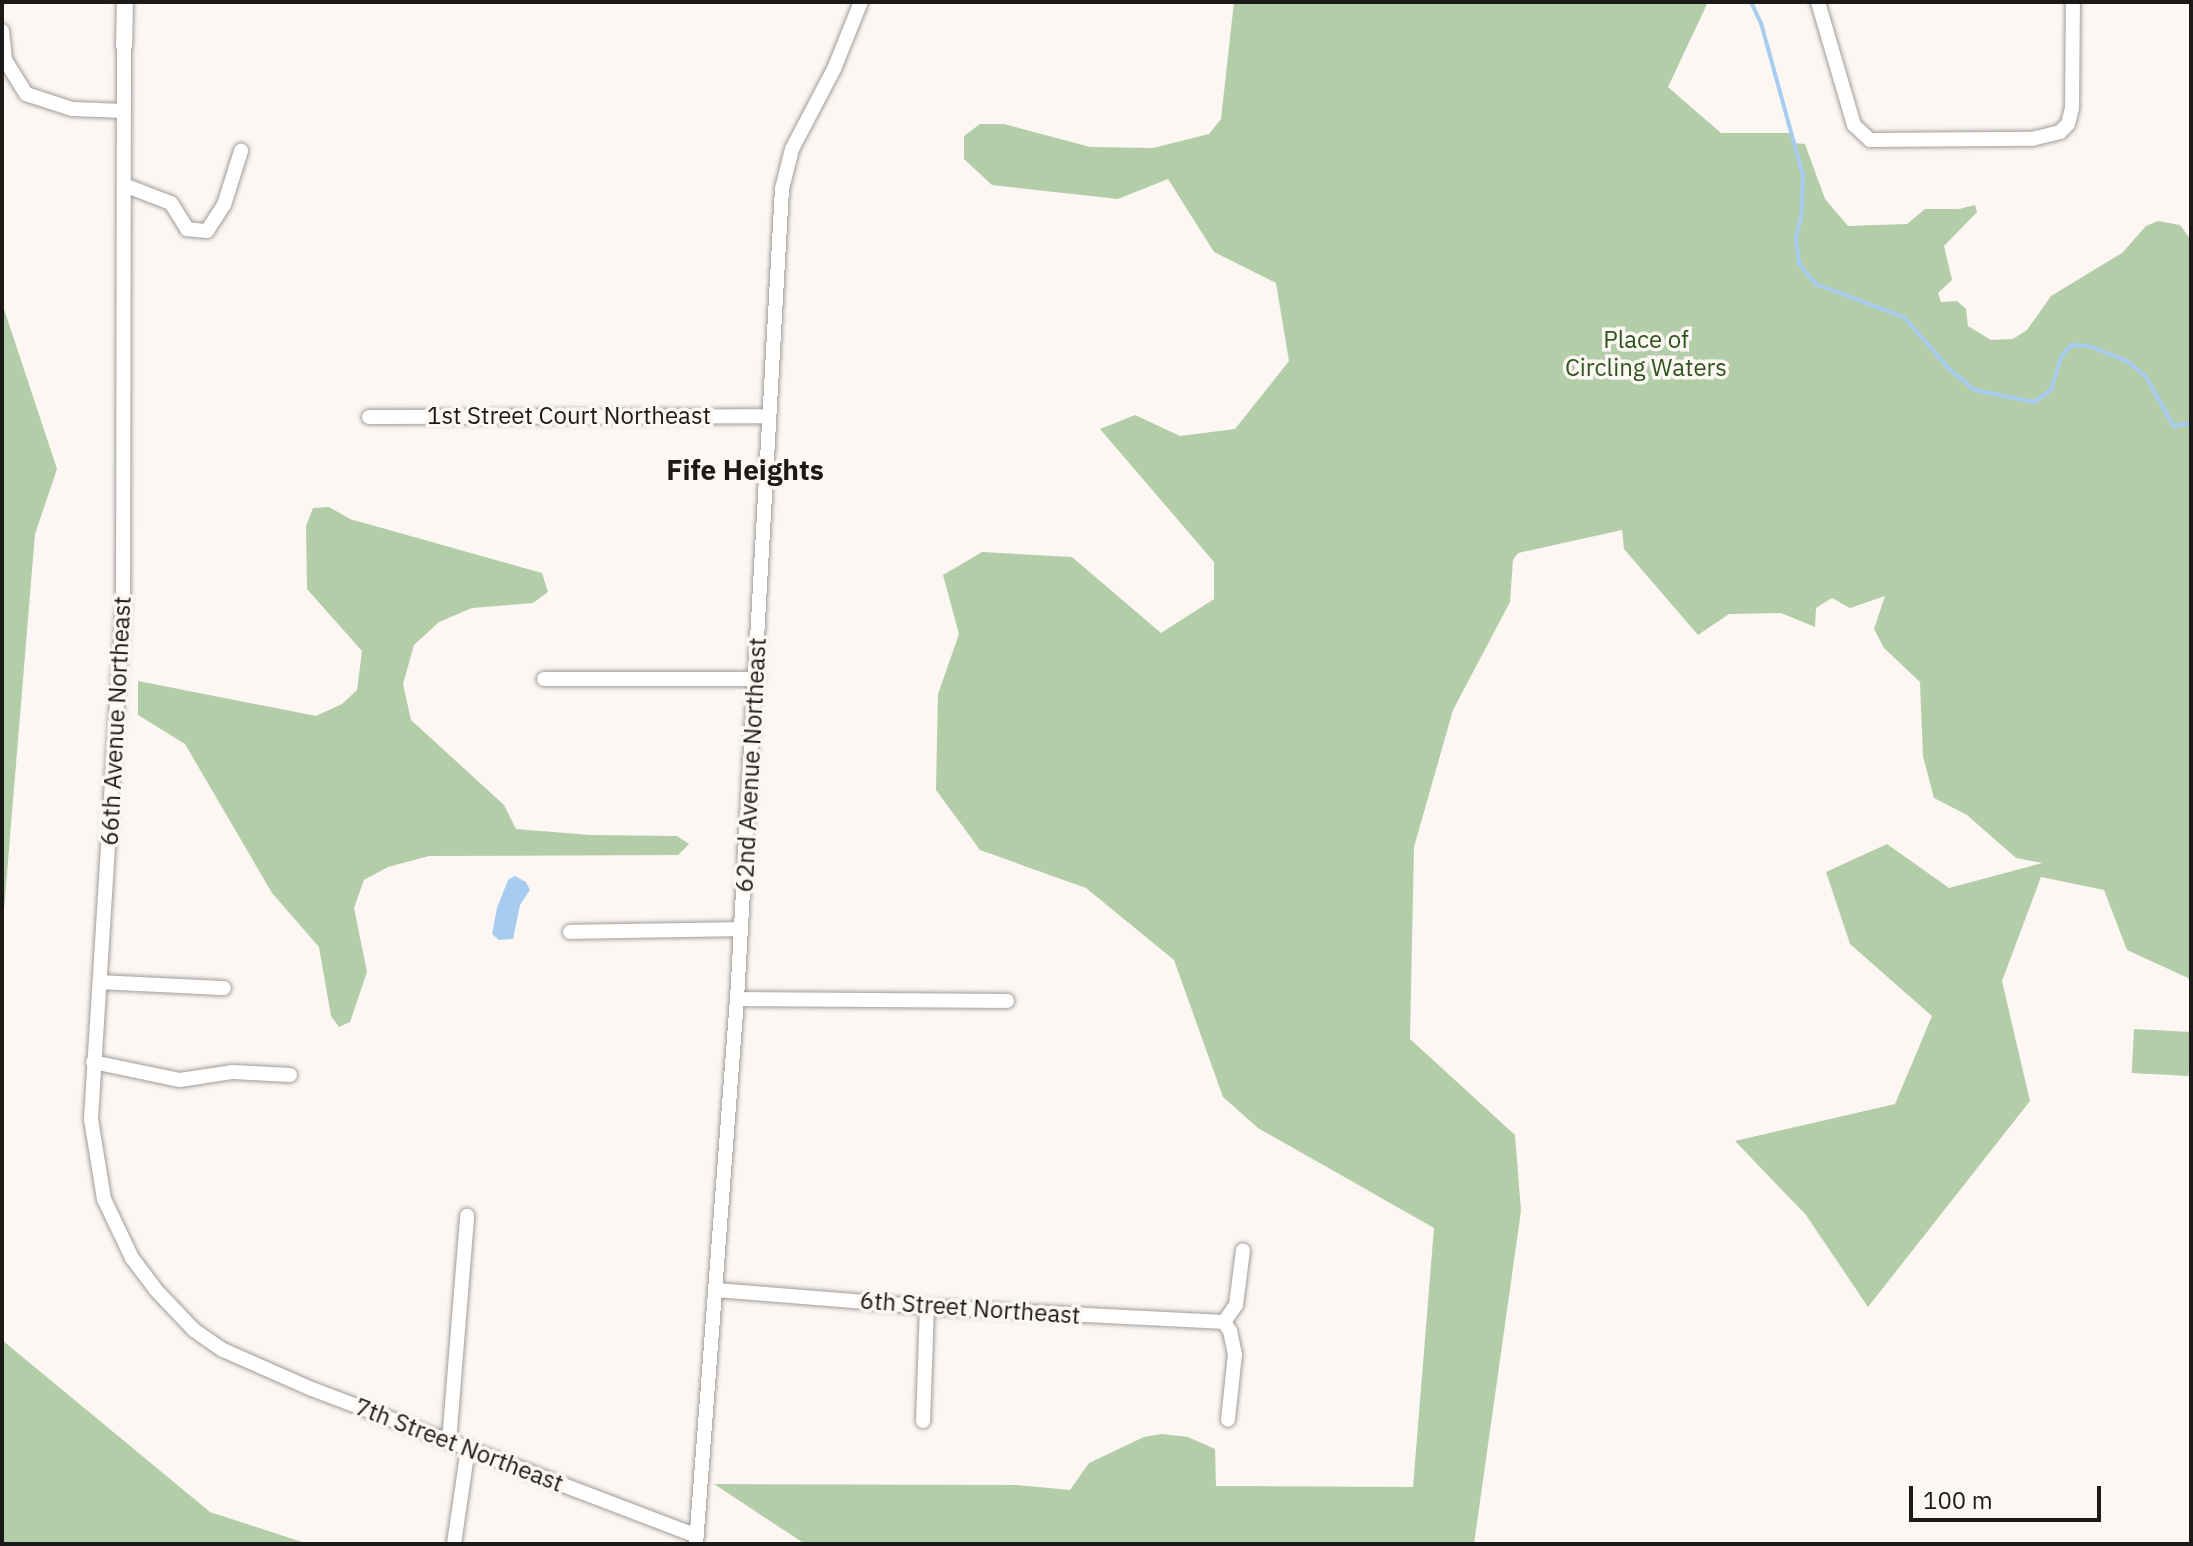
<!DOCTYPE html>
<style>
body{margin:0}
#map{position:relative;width:2193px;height:1546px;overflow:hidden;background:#fcf7f3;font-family:"IBM Plex Sans",sans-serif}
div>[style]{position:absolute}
.green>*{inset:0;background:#b3cda8;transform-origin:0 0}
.water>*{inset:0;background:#a7ccef}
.stream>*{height:4px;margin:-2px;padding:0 2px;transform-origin:2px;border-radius:2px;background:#a7ccef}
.roads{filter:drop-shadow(0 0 2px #a19c99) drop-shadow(0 0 2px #a19c99)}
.minor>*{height:14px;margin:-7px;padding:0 7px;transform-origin:7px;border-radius:7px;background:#fff}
.tertiary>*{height:16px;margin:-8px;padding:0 8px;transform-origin:8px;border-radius:8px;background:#fff}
span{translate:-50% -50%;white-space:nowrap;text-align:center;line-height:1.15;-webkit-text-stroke:7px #fcf7f3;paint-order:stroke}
.park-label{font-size:24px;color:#2f541d}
.street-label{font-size:24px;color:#1c1a19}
.quarter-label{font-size:28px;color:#1c1a19;font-weight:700}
.frame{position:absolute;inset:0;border:4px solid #1c1a19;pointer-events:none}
.scale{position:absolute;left:1909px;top:1486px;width:192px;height:36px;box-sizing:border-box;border:4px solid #1c1a19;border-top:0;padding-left:10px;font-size:24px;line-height:28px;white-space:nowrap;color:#1c1a19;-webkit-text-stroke:6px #fcf7f3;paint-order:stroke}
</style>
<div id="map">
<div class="green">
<div style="clip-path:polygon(1234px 2px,1708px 2px,1668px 87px,1721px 133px,1791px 133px,1794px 143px,1805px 144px,1825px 199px,1848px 226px,1907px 224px,1925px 209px,1959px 209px,1975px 205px,1977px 212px,1944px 246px,1952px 280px,1938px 293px,1941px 302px,1957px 301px,1966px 309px,1968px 326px,1991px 340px,2013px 339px,2027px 330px,2051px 296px,2122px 253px,2146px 226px,2158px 221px,2180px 225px,2191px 240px,2191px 985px,2188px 978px,2127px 950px,2104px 890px,2041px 877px,2002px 981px,2030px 1101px,1868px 1307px,1806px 1215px,1735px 1141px,1895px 1104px,1932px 1016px,1850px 944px,1826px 872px,1887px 844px,1949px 888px,2042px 863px,2016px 858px,1967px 815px,1934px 798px,1923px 756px,1920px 682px,1884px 648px,1874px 629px,1885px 596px,1850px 608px,1832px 598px,1816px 608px,1815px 627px,1781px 613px,1729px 614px,1698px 635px,1624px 549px,1622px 530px,1518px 553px,1513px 560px,1510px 602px,1453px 710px,1414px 847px,1410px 1039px,1515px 1135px,1521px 1211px,1474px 1544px,805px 1544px,714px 1484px,1016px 1485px,1070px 1490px,1089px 1463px,1144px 1437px,1162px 1434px,1188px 1437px,1215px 1449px,1216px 1486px,1413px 1487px,1434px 1228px,1258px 1128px,1223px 1097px,1174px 960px,1086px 888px,980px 850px,936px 790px,938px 694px,959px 634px,943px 575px,982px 552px,1072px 557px,1161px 633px,1214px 599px,1214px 562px,1100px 429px,1135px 415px,1180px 436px,1235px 429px,1289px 361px,1276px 283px,1214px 252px,1168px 179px,1118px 199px,992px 185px,964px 159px,964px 136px,980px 124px,1004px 124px,1090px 147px,1153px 148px,1209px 134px,1221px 119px)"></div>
<div style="clip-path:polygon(2px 303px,57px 469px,35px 534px,2px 934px)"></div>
<div style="clip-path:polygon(329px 507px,350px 519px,542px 573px,548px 592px,533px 603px,472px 608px,439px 622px,414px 645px,403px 684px,411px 720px,504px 805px,516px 829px,590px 835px,677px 836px,689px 844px,678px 855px,429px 856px,388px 867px,364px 880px,354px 908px,367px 972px,350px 1022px,339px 1027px,331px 1016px,319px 947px,272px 893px,185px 744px,138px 715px,138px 681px,316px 716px,342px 704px,357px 690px,362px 651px,307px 589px,306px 526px,313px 508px)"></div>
<div style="left:2134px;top:1029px;width:57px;height:44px;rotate:3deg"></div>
<div style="clip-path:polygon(2px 1340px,210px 1512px,308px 1544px,2px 1544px)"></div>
</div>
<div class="water">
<div style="clip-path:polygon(515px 876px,526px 882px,530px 890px,520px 905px,513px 939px,499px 940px,492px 934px,497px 908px,508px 880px)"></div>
</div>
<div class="stream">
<div style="left:1751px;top:2px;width:23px;rotate:65deg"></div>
<div style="left:1761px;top:23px;width:159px;rotate:74.6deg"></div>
<div style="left:1803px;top:176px;width:36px;rotate:92deg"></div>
<div style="left:1802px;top:212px;width:27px;rotate:103deg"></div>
<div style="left:1796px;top:238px;width:26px;rotate:83deg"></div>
<div style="left:1799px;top:264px;width:26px;rotate:50deg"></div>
<div style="left:1816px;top:284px;width:94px;rotate:20.6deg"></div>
<div style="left:1904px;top:317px;width:70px;rotate:49deg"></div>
<div style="left:1950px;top:370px;width:32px;rotate:39deg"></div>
<div style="left:1975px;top:390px;width:60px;rotate:11.5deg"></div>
<div style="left:2034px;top:402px;width:21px;rotate:-35deg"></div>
<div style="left:2051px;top:390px;width:34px;rotate:-73deg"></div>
<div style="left:2061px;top:357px;width:16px;rotate:-50deg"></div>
<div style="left:2071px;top:345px;width:18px;rotate:3deg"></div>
<div style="left:2089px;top:346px;width:41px;rotate:21.5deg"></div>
<div style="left:2127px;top:361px;width:25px;rotate:40deg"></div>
<div style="left:2146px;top:377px;width:56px;rotate:60.3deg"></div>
<div style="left:2174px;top:426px;width:17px;rotate:-10deg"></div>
</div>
<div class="roads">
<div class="minor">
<div style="left:1818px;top:2px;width:128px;rotate:73.7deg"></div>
<div style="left:1854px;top:125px;width:22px;rotate:43deg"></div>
<div style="left:1870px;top:140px;width:162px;rotate:-0.4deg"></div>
<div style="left:2032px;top:139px;width:29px;rotate:-14deg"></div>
<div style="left:2060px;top:132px;width:11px;rotate:-45deg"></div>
<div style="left:2068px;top:124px;width:16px;rotate:-76deg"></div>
<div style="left:2072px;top:108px;width:106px;rotate:-89.5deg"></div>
<div style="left:2px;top:31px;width:29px;rotate:84deg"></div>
<div style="left:5px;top:60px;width:40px;rotate:58deg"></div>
<div style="left:26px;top:94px;width:48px;rotate:18.1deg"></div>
<div style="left:72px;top:109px;width:52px;rotate:2.2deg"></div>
<div style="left:124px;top:46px;width:561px;rotate:90.1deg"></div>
<div style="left:123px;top:607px;width:513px;rotate:93.58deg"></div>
<div style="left:91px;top:1119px;width:81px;rotate:80.8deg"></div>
<div style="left:104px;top:1199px;width:65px;rotate:64.6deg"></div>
<div style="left:132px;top:1258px;width:39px;rotate:53deg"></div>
<div style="left:155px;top:1289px;width:57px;rotate:46.4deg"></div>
<div style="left:194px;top:1330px;width:35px;rotate:35deg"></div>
<div style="left:223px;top:1350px;width:97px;rotate:23.7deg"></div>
<div style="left:312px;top:1389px;width:411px;rotate:20.9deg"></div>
<div style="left:124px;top:185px;width:50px;rotate:21deg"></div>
<div style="left:171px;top:203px;width:31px;rotate:58deg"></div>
<div style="left:187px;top:229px;width:20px;rotate:6deg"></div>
<div style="left:207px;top:231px;width:31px;rotate:-57deg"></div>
<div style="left:224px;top:205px;width:57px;rotate:-72.5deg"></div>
<div style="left:369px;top:417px;width:400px;rotate:-0.1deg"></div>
<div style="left:544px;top:679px;width:213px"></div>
<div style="left:570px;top:932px;width:170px;rotate:-1deg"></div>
<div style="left:100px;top:982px;width:124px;rotate:2.8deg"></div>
<div style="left:737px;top:999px;width:270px;rotate:0.4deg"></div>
<div style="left:93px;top:1062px;width:89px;rotate:11.7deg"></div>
<div style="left:180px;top:1080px;width:54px;rotate:-8.6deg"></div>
<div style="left:233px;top:1072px;width:57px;rotate:3deg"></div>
<div style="left:716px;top:1290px;width:212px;rotate:4.6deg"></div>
<div style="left:927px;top:1307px;width:297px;rotate:2.9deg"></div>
<div style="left:1224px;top:1322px;width:11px;rotate:56deg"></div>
<div style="left:1230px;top:1331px;width:24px;rotate:78deg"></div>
<div style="left:1235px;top:1354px;width:66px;rotate:96.1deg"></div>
<div style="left:1224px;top:1322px;width:21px;rotate:-55deg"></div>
<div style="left:1236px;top:1305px;width:55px;rotate:-82.7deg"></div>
<div style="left:923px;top:1421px;width:114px;rotate:-88deg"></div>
<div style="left:449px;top:1442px;width:227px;rotate:-85.4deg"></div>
<div style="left:454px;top:1544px;width:97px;rotate:-81.7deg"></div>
<div style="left:696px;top:1544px;width:547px;rotate:-85.7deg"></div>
<div style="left:737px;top:999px;width:811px;rotate:-86.82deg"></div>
<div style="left:782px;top:189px;width:41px;rotate:-76deg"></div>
<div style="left:792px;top:149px;width:90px;rotate:-62.3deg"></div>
<div style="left:834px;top:69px;width:72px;rotate:-68.1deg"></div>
</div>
<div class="tertiary">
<div style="left:124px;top:46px;width:44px;rotate:-88.7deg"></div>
</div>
</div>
<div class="park-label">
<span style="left:1646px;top:354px">Place of<br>Circling Waters</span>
</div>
<div class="street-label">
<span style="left:569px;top:416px">1st Street Court Northeast</span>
<span style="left:116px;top:721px;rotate:-87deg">66th Avenue Northeast</span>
<span style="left:751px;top:765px;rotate:-87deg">62nd Avenue Northeast</span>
<span style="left:970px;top:1308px;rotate:4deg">6th Street Northeast</span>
<span style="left:459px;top:1445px;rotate:21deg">7th Street Northeast</span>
</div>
<div class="quarter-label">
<span style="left:745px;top:470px">Fife Heights</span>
</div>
<div class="frame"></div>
<div class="scale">100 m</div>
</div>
